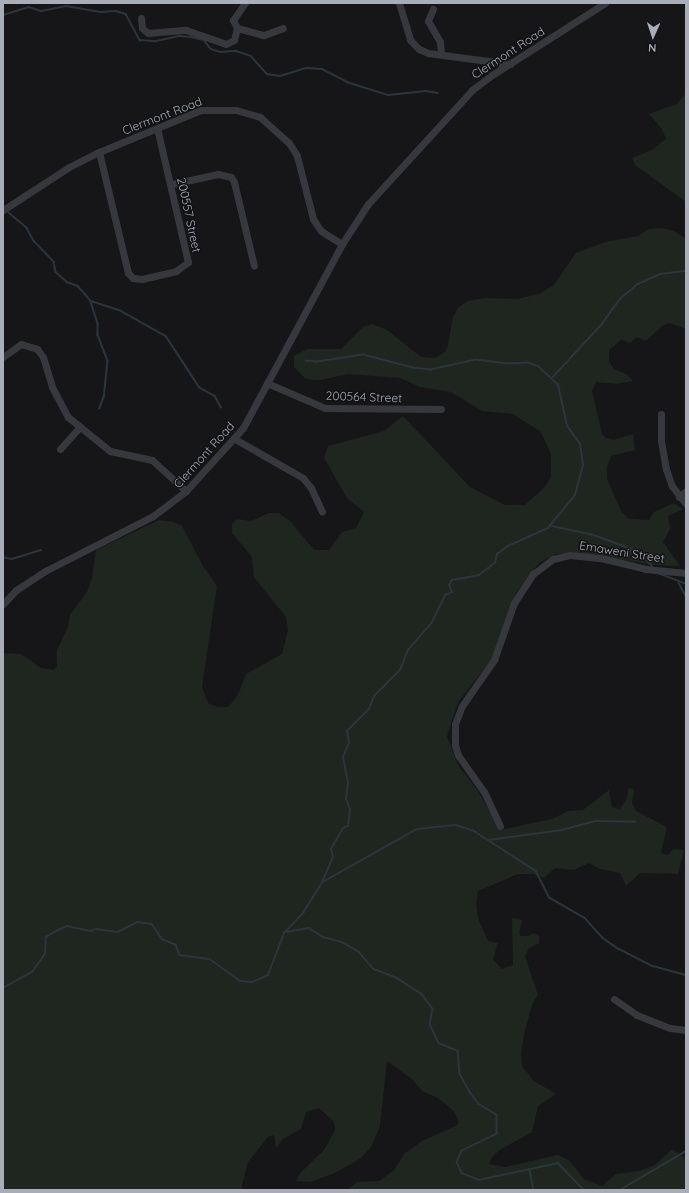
<!DOCTYPE html>
<style>
body{margin:0}
#map{position:relative;width:689px;height:1193px;overflow:hidden;background:#161618;font-family:Quicksand,sans-serif}
div>[style]{position:absolute}
.green>*{inset:0;background:#1e261f}
.stream>*{height:1.5px;margin:-0.75px;padding:0 0.75px;transform-origin:0.75px;border-radius:0.75px;background:#2c353c}
.minor>*{height:7px;margin:-3.5px;padding:0 3.5px;transform-origin:3.5px;border-radius:3.5px;background:#37383d}
span{translate:-50% -50%;white-space:nowrap;text-align:center;line-height:1.15;-webkit-text-stroke:3px #111113;paint-order:stroke}
.street-label{font-size:12px;color:#a8adb8}
.frame{position:absolute;inset:0;border:4px solid #a8adb8;pointer-events:none}
.north{position:absolute;left:633px;top:16px;width:40px;height:40px;-webkit-text-stroke:3px #111113;paint-order:stroke;rotate:183deg;font-size:11px;font-weight:700;line-height:16px;text-align:center;color:#a8adb8}
.north::after{content:'';display:block;margin:auto;width:14px;height:18px;background:#a8adb8;clip-path:polygon(50% 0,100% 100%,50% 72%,0 100%)}
</style>
<div id="map">
<div class="green">
<div style="clip-path:polygon(686px 93px,686px 202px,635px 165px,632px 158px,652px 150px,666px 139px,662px 129px,649px 114px,677px 104px)"></div>
<div style="clip-path:polygon(661px 228px,674px 231px,686px 239px,686px 329px,670px 323px,662px 326px,646px 341px,637px 337px,630px 343px,621px 340px,609px 350px,609px 362px,614px 369px,626px 374px,633px 381px,617px 384px,596px 382px,592px 391px,602px 434px,606px 438px,614px 440px,633px 434px,635px 450px,611px 456px,607px 467px,607px 479px,621px 511px,629px 519px,649px 520px,654px 512px,674px 503px,683px 509px,668px 516px,670px 529px,663px 542px,680px 566px,653px 565px,585px 554px,557px 554px,539px 563px,516px 593px,503px 633px,491px 660px,458px 702px,447px 736px,458px 765px,478px 791px,500px 830px,552px 819px,568px 811px,583px 810px,609px 790px,612px 807px,620px 809px,627px 798px,628px 788px,634px 789px,632px 803px,636px 811px,667px 827px,661px 853px,668px 855px,673px 849px,684px 850px,678px 874px,640px 873px,626px 886px,620px 873px,600px 869px,589px 863px,574px 870px,555px 868px,544px 878px,533px 874px,518px 874px,478px 891px,476px 902px,478px 918px,488px 941px,498px 943px,493px 959px,502px 969px,513px 965px,512px 918px,522px 920px,519px 934px,521px 936px,528px 936px,534px 933px,539px 936px,539px 943px,529px 948px,525px 956px,538px 995px,533px 1002px,525px 1030px,521px 1053px,522px 1066px,534px 1081px,556px 1094px,538px 1106px,532px 1132px,501px 1149px,492px 1157px,489px 1164px,505px 1167px,558px 1155px,570px 1161px,584px 1179px,602px 1186px,616px 1174px,639px 1171px,655px 1165px,672px 1149px,686px 1159px,686px 1190px,347px 1190px,357px 1182px,379px 1181px,394px 1170px,404px 1154px,422px 1141px,456px 1126px,459px 1122px,455px 1113px,448px 1106px,438px 1098px,422px 1091px,413px 1080px,387px 1061px,380px 1126px,371px 1147px,361px 1158px,337px 1172px,311px 1182px,296px 1181px,300px 1173px,324px 1150px,335px 1130px,334px 1122px,319px 1108px,306px 1112px,301px 1129px,283px 1139px,276px 1148px,274px 1135px,268px 1137px,248px 1162px,241px 1190px,3px 1190px,3px 653px,21px 654px,41px 668px,54px 670px,57px 666px,57px 650px,68px 627px,70px 615px,87px 592px,92px 578px,96px 550px,159px 520px,174px 522px,182px 526px,203px 566px,217px 586px,202px 687px,208px 703px,217px 707px,228px 707px,238px 695px,246px 674px,282px 654px,288px 630px,286px 617px,254px 577px,252px 557px,232px 533px,232px 524px,237px 519px,251px 521px,269px 513px,279px 513px,291px 522px,314px 550px,329px 550px,342px 532px,356px 528px,364px 512px,347px 498px,324px 458px,328px 446px,384px 431px,403px 416px,470px 487px,505px 505px,525px 505px,544px 488px,551px 477px,551px 454px,541px 432px,513px 414px,482px 411px,451px 392px,420px 387px,400px 378px,348px 374px,321px 380px,311px 380px,305px 378px,294px 367px,294px 356px,307px 349px,341px 349px,363px 327px,372px 324px,387px 330px,421px 357px,435px 358px,445px 352px,448px 346px,453px 317px,458px 308px,468px 301px,485px 298px,517px 299px,539px 294px,554px 285px,576px 253px,605px 242px,638px 236px,649px 229px)"></div>
</div>
<div class="stream">
<div style="left:3px;top:15px;width:27px;rotate:-17deg"></div>
<div style="left:29px;top:7px;width:13px;rotate:18deg"></div>
<div style="left:41px;top:11px;width:25px;rotate:-11deg"></div>
<div style="left:66px;top:6px;width:36px;rotate:10deg"></div>
<div style="left:101px;top:12px;width:15px;rotate:-4deg"></div>
<div style="left:116px;top:11px;width:10px;rotate:17deg"></div>
<div style="left:126px;top:14px;width:30px;rotate:62deg"></div>
<div style="left:140px;top:40px;width:16px;rotate:4deg"></div>
<div style="left:156px;top:41px;width:25px;rotate:-12deg"></div>
<div style="left:180px;top:36px;width:11px;rotate:5deg"></div>
<div style="left:191px;top:37px;width:13px;rotate:13deg"></div>
<div style="left:204px;top:40px;width:11px;rotate:52deg"></div>
<div style="left:211px;top:49px;width:9px;rotate:18deg"></div>
<div style="left:220px;top:52px;width:16px;rotate:-4deg"></div>
<div style="left:236px;top:51px;width:16px;rotate:18deg"></div>
<div style="left:251px;top:56px;width:24px;rotate:48deg"></div>
<div style="left:267px;top:74px;width:13px;rotate:9deg"></div>
<div style="left:280px;top:76px;width:28px;rotate:-17deg"></div>
<div style="left:307px;top:68px;width:15px;rotate:4deg"></div>
<div style="left:322px;top:69px;width:28px;rotate:27deg"></div>
<div style="left:347px;top:82px;width:43px;rotate:17.6deg"></div>
<div style="left:388px;top:95px;width:38px;rotate:-6deg"></div>
<div style="left:426px;top:91px;width:12px;rotate:9deg"></div>
<div style="left:7px;top:211px;width:26px;rotate:40deg"></div>
<div style="left:27px;top:228px;width:15px;rotate:62deg"></div>
<div style="left:34px;top:241px;width:29px;rotate:46deg"></div>
<div style="left:54px;top:262px;width:10px;rotate:79deg"></div>
<div style="left:56px;top:272px;width:15px;rotate:42deg"></div>
<div style="left:67px;top:282px;width:12px;rotate:20deg"></div>
<div style="left:78px;top:286px;width:20px;rotate:49deg"></div>
<div style="left:91px;top:301px;width:32px;rotate:18deg"></div>
<div style="left:121px;top:311px;width:51px;rotate:29.1deg"></div>
<div style="left:166px;top:336px;width:62px;rotate:56.8deg"></div>
<div style="left:200px;top:388px;width:17px;rotate:28deg"></div>
<div style="left:215px;top:396px;width:13px;rotate:61deg"></div>
<div style="left:91px;top:302px;width:22px;rotate:72deg"></div>
<div style="left:98px;top:323px;width:12px;rotate:90deg"></div>
<div style="left:98px;top:335px;width:28px;rotate:69deg"></div>
<div style="left:108px;top:361px;width:36px;rotate:96deg"></div>
<div style="left:104px;top:397px;width:12px;rotate:110deg"></div>
<div style="left:552px;top:378px;width:72px;rotate:-47.2deg"></div>
<div style="left:601px;top:325px;width:32px;rotate:-54deg"></div>
<div style="left:620px;top:299px;width:23px;rotate:-40deg"></div>
<div style="left:638px;top:284px;width:24px;rotate:-24deg"></div>
<div style="left:660px;top:274px;width:26px;rotate:-7deg"></div>
<div style="left:552px;top:526px;width:40px;rotate:12deg"></div>
<div style="left:591px;top:534px;width:44px;rotate:20.1deg"></div>
<div style="left:632px;top:549px;width:11px;rotate:27deg"></div>
<div style="left:642px;top:554px;width:17px;rotate:50deg"></div>
<div style="left:3px;top:557px;width:9px;rotate:13deg"></div>
<div style="left:12px;top:559px;width:30px;rotate:-17deg"></div>
<div style="left:658px;top:573px;width:30px;rotate:21deg"></div>
<div style="left:679px;top:583px;width:15px;rotate:62deg"></div>
<div style="left:489px;top:840px;width:74px;rotate:-7.8deg"></div>
<div style="left:562px;top:830px;width:35px;rotate:-15deg"></div>
<div style="left:596px;top:821px;width:39px;rotate:1deg"></div>
<div style="left:323px;top:882px;width:108px;rotate:-29.4deg"></div>
<div style="left:417px;top:829px;width:39px;rotate:-6deg"></div>
<div style="left:456px;top:825px;width:19px;rotate:18deg"></div>
<div style="left:474px;top:831px;width:74px;rotate:32.8deg"></div>
<div style="left:536px;top:871px;width:30px;rotate:63deg"></div>
<div style="left:550px;top:898px;width:40px;rotate:29.7deg"></div>
<div style="left:585px;top:918px;width:27px;rotate:48deg"></div>
<div style="left:603px;top:938px;width:19px;rotate:35deg"></div>
<div style="left:619px;top:949px;width:38px;rotate:27deg"></div>
<div style="left:653px;top:966px;width:34px;rotate:15deg"></div>
<div style="left:286px;top:932px;width:23px;rotate:-10deg"></div>
<div style="left:309px;top:928px;width:17px;rotate:33deg"></div>
<div style="left:323px;top:937px;width:20px;rotate:15deg"></div>
<div style="left:342px;top:942px;width:20px;rotate:30deg"></div>
<div style="left:359px;top:952px;width:23px;rotate:49deg"></div>
<div style="left:374px;top:969px;width:25px;rotate:21deg"></div>
<div style="left:397px;top:978px;width:30px;rotate:33deg"></div>
<div style="left:422px;top:994px;width:19px;rotate:54deg"></div>
<div style="left:433px;top:1009px;width:15px;rotate:101deg"></div>
<div style="left:430px;top:1024px;width:21px;rotate:65deg"></div>
<div style="left:439px;top:1043px;width:21px;rotate:23deg"></div>
<div style="left:458px;top:1051px;width:23px;rotate:85deg"></div>
<div style="left:460px;top:1074px;width:21px;rotate:61deg"></div>
<div style="left:470px;top:1092px;width:15px;rotate:53deg"></div>
<div style="left:479px;top:1104px;width:21px;rotate:31deg"></div>
<div style="left:497px;top:1115px;width:19px;rotate:90deg"></div>
<div style="left:497px;top:1134px;width:39px;rotate:154deg"></div>
<div style="left:462px;top:1151px;width:12px;rotate:114deg"></div>
<div style="left:457px;top:1162px;width:12px;rotate:66deg"></div>
<div style="left:462px;top:1173px;width:18px;rotate:22deg"></div>
<div style="left:479px;top:1180px;width:81px;rotate:-12.1deg"></div>
<div style="left:558px;top:1163px;width:37px;rotate:46deg"></div>
<div style="left:3px;top:988px;width:33px;rotate:-29deg"></div>
<div style="left:32px;top:972px;width:22px;rotate:-54deg"></div>
<div style="left:45px;top:954px;width:17px;rotate:-87deg"></div>
<div style="left:46px;top:937px;width:12px;rotate:-31deg"></div>
<div style="left:56px;top:931px;width:12px;rotate:-24deg"></div>
<div style="left:67px;top:926px;width:25px;rotate:12deg"></div>
<div style="left:91px;top:931px;width:5px;rotate:-22deg"></div>
<div style="left:96px;top:929px;width:22px;rotate:8deg"></div>
<div style="left:118px;top:932px;width:22px;rotate:-27deg"></div>
<div style="left:138px;top:922px;width:14px;rotate:8deg"></div>
<div style="left:152px;top:924px;width:18px;rotate:56deg"></div>
<div style="left:162px;top:939px;width:15px;rotate:23deg"></div>
<div style="left:176px;top:945px;width:11px;rotate:68deg"></div>
<div style="left:180px;top:955px;width:30px;rotate:8deg"></div>
<div style="left:210px;top:959px;width:37px;rotate:36deg"></div>
<div style="left:240px;top:981px;width:13px;rotate:4deg"></div>
<div style="left:253px;top:982px;width:17px;rotate:-25deg"></div>
<div style="left:268px;top:975px;width:45px;rotate:-69.1deg"></div>
<div style="left:284px;top:933px;width:28px;rotate:-46deg"></div>
<div style="left:303px;top:913px;width:36px;rotate:-58deg"></div>
<div style="left:322px;top:882px;width:27px;rotate:-66deg"></div>
<div style="left:333px;top:857px;width:8px;rotate:-104deg"></div>
<div style="left:331px;top:849px;width:24px;rotate:-60deg"></div>
<div style="left:343px;top:828px;width:5px;rotate:-22deg"></div>
<div style="left:348px;top:826px;width:16px;rotate:-83deg"></div>
<div style="left:350px;top:810px;width:12px;rotate:-110deg"></div>
<div style="left:346px;top:799px;width:16px;rotate:-83deg"></div>
<div style="left:348px;top:783px;width:26px;rotate:-101deg"></div>
<div style="left:343px;top:757px;width:15px;rotate:-67deg"></div>
<div style="left:349px;top:743px;width:12px;rotate:-99deg"></div>
<div style="left:347px;top:731px;width:31px;rotate:-45deg"></div>
<div style="left:369px;top:709px;width:14px;rotate:-69deg"></div>
<div style="left:374px;top:696px;width:37px;rotate:-45deg"></div>
<div style="left:400px;top:670px;width:22px;rotate:-68deg"></div>
<div style="left:408px;top:650px;width:37px;rotate:-49deg"></div>
<div style="left:432px;top:622px;width:30px;rotate:-64deg"></div>
<div style="left:445px;top:595px;width:8px;rotate:-23deg"></div>
<div style="left:452px;top:592px;width:8px;rotate:-113deg"></div>
<div style="left:449px;top:585px;width:6px;rotate:-59deg"></div>
<div style="left:452px;top:580px;width:27px;rotate:-10deg"></div>
<div style="left:479px;top:575px;width:20px;rotate:-37deg"></div>
<div style="left:495px;top:563px;width:9px;rotate:-77deg"></div>
<div style="left:497px;top:554px;width:14px;rotate:-36deg"></div>
<div style="left:508px;top:546px;width:44px;rotate:-24.2deg"></div>
<div style="left:548px;top:528px;width:43px;rotate:-50.7deg"></div>
<div style="left:575px;top:495px;width:31px;rotate:-75deg"></div>
<div style="left:583px;top:465px;width:21px;rotate:-98deg"></div>
<div style="left:580px;top:444px;width:22px;rotate:-126deg"></div>
<div style="left:567px;top:426px;width:42px;rotate:-102.4deg"></div>
<div style="left:558px;top:385px;width:26px;rotate:-137deg"></div>
<div style="left:539px;top:367px;width:12px;rotate:-160deg"></div>
<div style="left:528px;top:363px;width:20px;rotate:177deg"></div>
<div style="left:508px;top:364px;width:32px;rotate:-173deg"></div>
<div style="left:476px;top:360px;width:46px;rotate:167.5deg"></div>
<div style="left:431px;top:370px;width:18px;rotate:-174deg"></div>
<div style="left:413px;top:368px;width:52px;rotate:-165.4deg"></div>
<div style="left:363px;top:355px;width:47px;rotate:171.3deg"></div>
<div style="left:317px;top:362px;width:11px;rotate:-175deg"></div>
<div style="left:530px;top:1170px;width:20px;rotate:79deg"></div>
<div style="left:620px;top:1190px;width:77px;rotate:-30.6deg"></div>
</div>
<div class="minor">
<div style="left:245px;top:3px;width:21px;rotate:125deg"></div>
<div style="left:233px;top:20px;width:9px;rotate:63deg"></div>
<div style="left:237px;top:28px;width:28px;rotate:15deg"></div>
<div style="left:264px;top:35px;width:20px;rotate:-20deg"></div>
<div style="left:399px;top:3px;width:39px;rotate:73deg"></div>
<div style="left:410px;top:40px;width:13px;rotate:45deg"></div>
<div style="left:419px;top:49px;width:10px;rotate:24deg"></div>
<div style="left:428px;top:53px;width:83px;rotate:7.6deg"></div>
<div style="left:433px;top:9px;width:13px;rotate:113deg"></div>
<div style="left:428px;top:21px;width:24px;rotate:60deg"></div>
<div style="left:440px;top:42px;width:12px;rotate:85deg"></div>
<div style="left:141px;top:18px;width:10px;rotate:84deg"></div>
<div style="left:142px;top:28px;width:8px;rotate:40deg"></div>
<div style="left:148px;top:33px;width:38px;rotate:-5deg"></div>
<div style="left:186px;top:30px;width:42px;rotate:19.3deg"></div>
<div style="left:226px;top:44px;width:9px;rotate:-27deg"></div>
<div style="left:234px;top:40px;width:12px;rotate:-76deg"></div>
<div style="left:99px;top:152px;width:124px;rotate:76.5deg"></div>
<div style="left:128px;top:273px;width:7px;rotate:45deg"></div>
<div style="left:133px;top:278px;width:9px;rotate:6deg"></div>
<div style="left:142px;top:279px;width:35px;rotate:-13deg"></div>
<div style="left:176px;top:271px;width:15px;rotate:-37deg"></div>
<div style="left:188px;top:262px;width:4px;rotate:-104deg"></div>
<div style="left:187px;top:258px;width:133px;rotate:-103deg"></div>
<div style="left:172px;top:184px;width:47px;rotate:-12.3deg"></div>
<div style="left:218px;top:174px;width:13px;rotate:13deg"></div>
<div style="left:231px;top:177px;width:6px;rotate:59deg"></div>
<div style="left:234px;top:182px;width:86px;rotate:76.6deg"></div>
<div style="left:3px;top:210px;width:79px;rotate:-33.1deg"></div>
<div style="left:69px;top:167px;width:34px;rotate:-27deg"></div>
<div style="left:99px;top:152px;width:110px;rotate:-22.4deg"></div>
<div style="left:201px;top:110px;width:35px"></div>
<div style="left:236px;top:110px;width:25px;rotate:16deg"></div>
<div style="left:260px;top:117px;width:39px;rotate:42deg"></div>
<div style="left:289px;top:143px;width:15px;rotate:58deg"></div>
<div style="left:297px;top:156px;width:65px;rotate:75.7deg"></div>
<div style="left:313px;top:219px;width:14px;rotate:56deg"></div>
<div style="left:321px;top:231px;width:25px;rotate:32deg"></div>
<div style="left:3px;top:357px;width:22px;rotate:-36deg"></div>
<div style="left:21px;top:344px;width:17px;rotate:17deg"></div>
<div style="left:37px;top:349px;width:10px;rotate:53deg"></div>
<div style="left:43px;top:357px;width:31px;rotate:73deg"></div>
<div style="left:52px;top:387px;width:34px;rotate:62deg"></div>
<div style="left:68px;top:417px;width:54px;rotate:39deg"></div>
<div style="left:110px;top:451px;width:43px;rotate:12.1deg"></div>
<div style="left:152px;top:460px;width:46px;rotate:42.4deg"></div>
<div style="left:267px;top:383px;width:63px;rotate:23.3deg"></div>
<div style="left:325px;top:408px;width:116px;rotate:0.5deg"></div>
<div style="left:661px;top:414px;width:27px;rotate:90deg"></div>
<div style="left:661px;top:441px;width:28px;rotate:80deg"></div>
<div style="left:666px;top:469px;width:18px;rotate:71deg"></div>
<div style="left:672px;top:486px;width:23px;rotate:52deg"></div>
<div style="left:235px;top:439px;width:78px;rotate:29.8deg"></div>
<div style="left:303px;top:478px;width:13px;rotate:51deg"></div>
<div style="left:311px;top:488px;width:26px;rotate:65deg"></div>
<div style="left:60px;top:449px;width:30px;rotate:-48deg"></div>
<div style="left:679px;top:497px;width:9px;rotate:-41deg"></div>
<div style="left:3px;top:604px;width:19px;rotate:-47deg"></div>
<div style="left:16px;top:590px;width:35px;rotate:-33deg"></div>
<div style="left:45px;top:571px;width:121px;rotate:-27deg"></div>
<div style="left:153px;top:516px;width:41px;rotate:-37.1deg"></div>
<div style="left:186px;top:491px;width:85px;rotate:-47.9deg"></div>
<div style="left:243px;top:428px;width:209px;rotate:-61.7deg"></div>
<div style="left:342px;top:244px;width:48px;rotate:-57deg"></div>
<div style="left:368px;top:204px;width:154px;rotate:-47.6deg"></div>
<div style="left:472px;top:90px;width:25px;rotate:-37deg"></div>
<div style="left:492px;top:75px;width:134px;rotate:-32.5deg"></div>
<div style="left:500px;top:826px;width:38px;rotate:-115deg"></div>
<div style="left:484px;top:792px;width:45px;rotate:-125.1deg"></div>
<div style="left:458px;top:755px;width:10px;rotate:-107deg"></div>
<div style="left:455px;top:745px;width:21px;rotate:-90deg"></div>
<div style="left:455px;top:724px;width:19px;rotate:-69deg"></div>
<div style="left:462px;top:706px;width:56px;rotate:-55.2deg"></div>
<div style="left:494px;top:660px;width:60px;rotate:-70.7deg"></div>
<div style="left:514px;top:603px;width:35px;rotate:-57deg"></div>
<div style="left:533px;top:574px;width:25px;rotate:-37deg"></div>
<div style="left:553px;top:559px;width:17px;rotate:-13deg"></div>
<div style="left:570px;top:555px;width:31px;rotate:6deg"></div>
<div style="left:601px;top:558px;width:46px;rotate:13.7deg"></div>
<div style="left:646px;top:569px;width:40px;rotate:5.7deg"></div>
<div style="left:614px;top:999px;width:28px;rotate:35deg"></div>
<div style="left:637px;top:1015px;width:35px;rotate:22deg"></div>
<div style="left:670px;top:1028px;width:16px;rotate:7deg"></div>
</div>
<div class="street-label">
<span style="left:508px;top:53px;rotate:-33deg">Clermont Road</span>
<span style="left:162px;top:116px;rotate:-21deg">Clermont Road</span>
<span style="left:189px;top:215px;rotate:78deg">200557 Street</span>
<span style="left:364px;top:397px;rotate:2deg">200564 Street</span>
<span style="left:204px;top:455px;rotate:-48deg">Clermont Road</span>
<span style="left:622px;top:552px;rotate:9deg">Emaweni Street</span>
</div>
<div class="frame"></div>
<div class="north">N</div>
</div>
